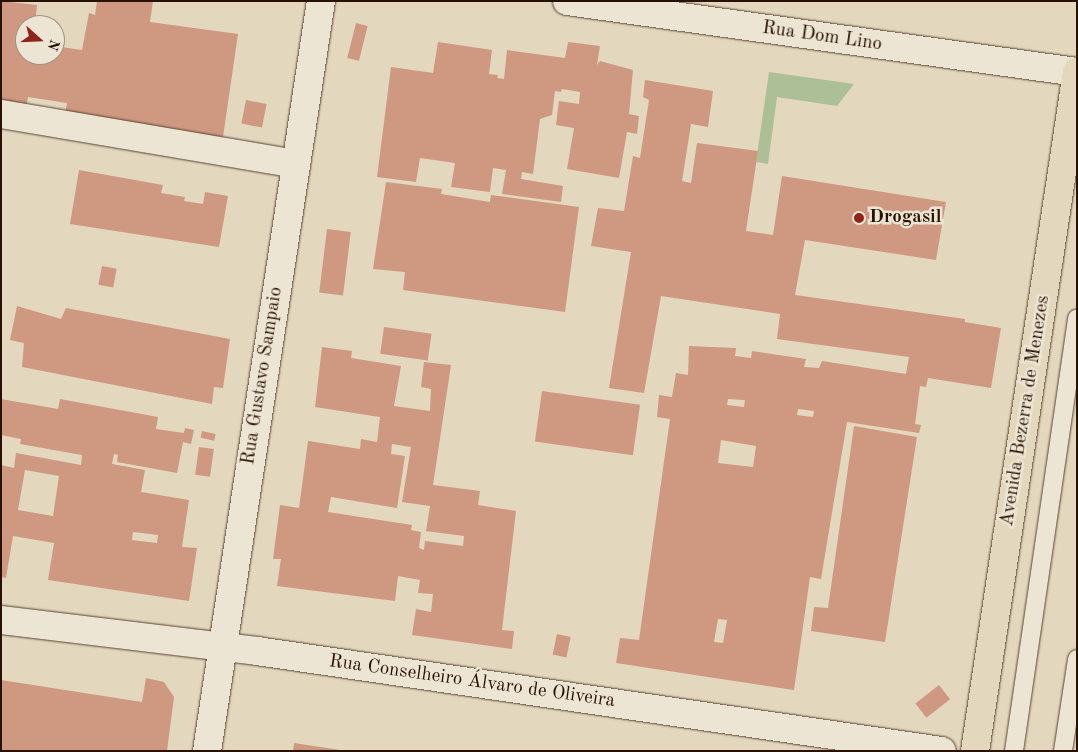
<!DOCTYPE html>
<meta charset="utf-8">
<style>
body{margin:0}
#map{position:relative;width:1078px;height:752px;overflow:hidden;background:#e3d7bd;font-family:"Old Standard TT",serif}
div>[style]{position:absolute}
.green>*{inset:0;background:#adbf96}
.building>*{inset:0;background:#ce9980;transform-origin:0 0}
.roads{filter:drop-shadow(0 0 1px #584230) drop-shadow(0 0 1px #584230)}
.service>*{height:18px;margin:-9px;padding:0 9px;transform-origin:9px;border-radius:9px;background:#ede5d4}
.minor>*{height:28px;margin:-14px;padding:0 14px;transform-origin:14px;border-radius:14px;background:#ede5d4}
.tertiary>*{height:28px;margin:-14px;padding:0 14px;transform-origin:14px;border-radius:14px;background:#ede5d4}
.primary>*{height:28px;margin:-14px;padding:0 14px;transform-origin:14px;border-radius:14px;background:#e3d7bd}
.dots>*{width:14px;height:14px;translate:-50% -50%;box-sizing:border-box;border:2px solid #ede5d4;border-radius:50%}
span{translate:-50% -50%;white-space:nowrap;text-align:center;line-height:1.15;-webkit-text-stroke:5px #ede5d4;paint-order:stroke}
.street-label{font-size:19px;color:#291101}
.poi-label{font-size:19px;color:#291101;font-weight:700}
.left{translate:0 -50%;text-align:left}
.frame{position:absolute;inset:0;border:2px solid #291101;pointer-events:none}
.north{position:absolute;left:15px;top:15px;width:50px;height:50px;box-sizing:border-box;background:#ede5d4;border:1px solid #9f9080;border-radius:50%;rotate:110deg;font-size:14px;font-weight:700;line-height:20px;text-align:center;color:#291101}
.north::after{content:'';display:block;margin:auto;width:18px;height:22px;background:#8f2418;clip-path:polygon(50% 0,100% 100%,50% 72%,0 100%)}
</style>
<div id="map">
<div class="green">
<div style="clip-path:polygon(769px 72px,854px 84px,837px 106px,777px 97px,768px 164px,756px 162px)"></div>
</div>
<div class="building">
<div style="clip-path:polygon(1px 1px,37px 5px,35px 25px,25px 25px,25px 55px,55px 55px,55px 46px,82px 50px,89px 13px,95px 15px,97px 1px,153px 1px,150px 22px,238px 34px,223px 137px,65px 114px,67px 103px,28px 97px,26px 109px,1px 105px)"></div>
<div style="left:356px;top:23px;width:12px;height:36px;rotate:14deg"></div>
<div style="clip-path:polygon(438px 42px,492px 50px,489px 74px,498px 75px,497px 78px,504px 79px,507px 50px,565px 58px,568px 42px,600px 46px,597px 65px,600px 61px,633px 70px,629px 114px,639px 116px,637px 134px,627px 132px,619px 178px,567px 169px,574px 128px,556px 125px,559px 101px,579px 104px,580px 92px,562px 89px,561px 92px,555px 91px,552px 115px,540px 119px,533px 174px,522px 172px,521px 179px,563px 186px,561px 202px,502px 194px,506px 170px,493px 168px,490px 192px,451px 187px,455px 163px,420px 158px,416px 182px,377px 177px,391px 67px,433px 73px)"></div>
<div style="clip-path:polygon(evenodd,645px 80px,713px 91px,708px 127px,691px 124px,682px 181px,691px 183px,697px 143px,758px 151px,746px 231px,773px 235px,782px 176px,946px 202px,936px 260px,805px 240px,795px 295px,965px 319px,965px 322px,1001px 328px,991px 388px,928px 378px,926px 387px,920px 386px,915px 424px,921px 425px,919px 433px,847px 422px,821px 579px,810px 577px,794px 690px,616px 663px,620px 638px,639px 640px,670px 419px,657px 417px,659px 395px,672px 397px,676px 373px,688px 375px,689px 346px,736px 348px,735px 356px,751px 358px,752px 351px,806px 359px,804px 367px,819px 368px,822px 361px,906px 374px,909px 357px,777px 339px,780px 314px,661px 296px,644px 393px,609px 388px,631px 252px,591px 246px,598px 208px,624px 211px,633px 156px,640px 158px,649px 100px,643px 97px,645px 80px,728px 399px,745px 400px,744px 407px,727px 405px,728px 399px,645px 80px,798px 409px,814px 411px,813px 417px,797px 415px,798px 409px,645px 80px,721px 440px,756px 446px,753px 467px,718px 463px,721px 440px,645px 80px,718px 619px,727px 620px,723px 643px,714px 642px,718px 619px)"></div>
<div style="left:246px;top:100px;width:21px;height:24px;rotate:11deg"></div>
<div style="clip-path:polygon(79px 170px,163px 185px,161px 193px,185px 197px,184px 201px,203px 204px,205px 192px,228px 196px,219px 247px,70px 224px)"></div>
<div style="clip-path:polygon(386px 182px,442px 189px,441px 194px,490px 202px,491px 195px,579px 207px,565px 312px,403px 290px,405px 272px,373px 269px)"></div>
<div style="left:327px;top:229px;width:24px;height:64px;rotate:7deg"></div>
<div style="left:102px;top:266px;width:15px;height:19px;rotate:11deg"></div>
<div style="clip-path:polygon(17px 306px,61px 319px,66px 308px,230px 339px,223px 388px,214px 387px,212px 404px,22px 367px,24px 343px,10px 340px)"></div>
<div style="left:384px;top:327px;width:48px;height:27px;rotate:8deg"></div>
<div style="clip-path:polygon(evenodd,322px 347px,352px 351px,351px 358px,401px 366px,394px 406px,430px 411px,431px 389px,421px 387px,424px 362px,451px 365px,433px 485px,480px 491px,478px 505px,516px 511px,502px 630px,514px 631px,512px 649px,412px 635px,416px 609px,431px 612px,433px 594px,418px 593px,420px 580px,398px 576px,395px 601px,277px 586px,281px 559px,273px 559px,280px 505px,299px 508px,308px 441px,360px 449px,361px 439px,377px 442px,380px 417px,315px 407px,322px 347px,392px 444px,411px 447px,402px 502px,430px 506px,426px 531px,464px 536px,463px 546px,425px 541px,424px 550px,419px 548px,421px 532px,411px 530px,412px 525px,328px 512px,331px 497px,397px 508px,405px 456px,391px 454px,392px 444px)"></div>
<div style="left:542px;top:391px;width:99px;height:51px;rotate:8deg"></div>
<div style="clip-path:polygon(evenodd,1px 399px,58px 409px,60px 399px,158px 417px,156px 429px,184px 433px,185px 428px,194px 430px,191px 444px,183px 442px,177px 473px,117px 462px,118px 455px,114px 454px,112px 464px,145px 470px,141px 492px,189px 500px,182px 547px,197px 548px,189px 601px,48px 580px,54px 543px,13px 536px,6px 578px,1px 577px,1px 465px,14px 468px,16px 453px,81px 465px,82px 455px,20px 444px,21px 439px,1px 435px,1px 399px,25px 470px,59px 476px,53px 516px,18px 510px,25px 470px,1px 399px,133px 532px,158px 535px,157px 543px,132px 540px,133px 532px)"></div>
<div style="clip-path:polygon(854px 426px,917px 437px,885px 642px,811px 631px,814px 607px,828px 608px)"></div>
<div style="left:202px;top:431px;width:14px;height:7px;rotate:12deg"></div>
<div style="left:199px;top:447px;width:15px;height:28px;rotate:8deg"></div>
<div style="left:557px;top:634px;width:14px;height:21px;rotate:12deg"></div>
<div style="clip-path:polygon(146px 678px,164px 682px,174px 697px,167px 751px,1px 751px,1px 680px,142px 702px)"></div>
<div style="left:939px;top:685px;width:18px;height:30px;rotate:52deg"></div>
<div style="clip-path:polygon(294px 743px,340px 750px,340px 751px,293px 751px)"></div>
</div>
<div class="roads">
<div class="service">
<div style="left:1014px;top:751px;width:437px;rotate:-81.7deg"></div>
<div style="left:1063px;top:751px;width:93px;rotate:-81.3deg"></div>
</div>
<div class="minor">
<div style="left:567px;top:1px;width:515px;rotate:7.93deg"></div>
<div style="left:1px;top:114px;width:299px;rotate:9.6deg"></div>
<div style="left:1px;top:620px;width:258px;rotate:6.9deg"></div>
<div style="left:257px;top:651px;width:692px;rotate:8.31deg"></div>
</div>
<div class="tertiary">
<div style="left:207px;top:751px;width:759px;rotate:-81.36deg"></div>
</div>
<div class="primary">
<div style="left:975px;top:751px;width:687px;rotate:-81.46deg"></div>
</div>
</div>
<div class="dots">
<div style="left:859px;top:218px;background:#8f2418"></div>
</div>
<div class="street-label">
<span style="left:822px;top:37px;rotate:8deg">Rua Dom Lino</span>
<span style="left:263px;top:376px;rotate:-81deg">Rua Gustavo Sampaio</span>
<span style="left:1026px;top:411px;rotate:-81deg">Avenida Bezerra de Menezes</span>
<span style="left:472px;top:682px;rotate:8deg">Rua Conselheiro Álvaro de Oliveira</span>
</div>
<div class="poi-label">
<span class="left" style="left:869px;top:218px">Drogasil</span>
</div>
<div class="frame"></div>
<div class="north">N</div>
</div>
